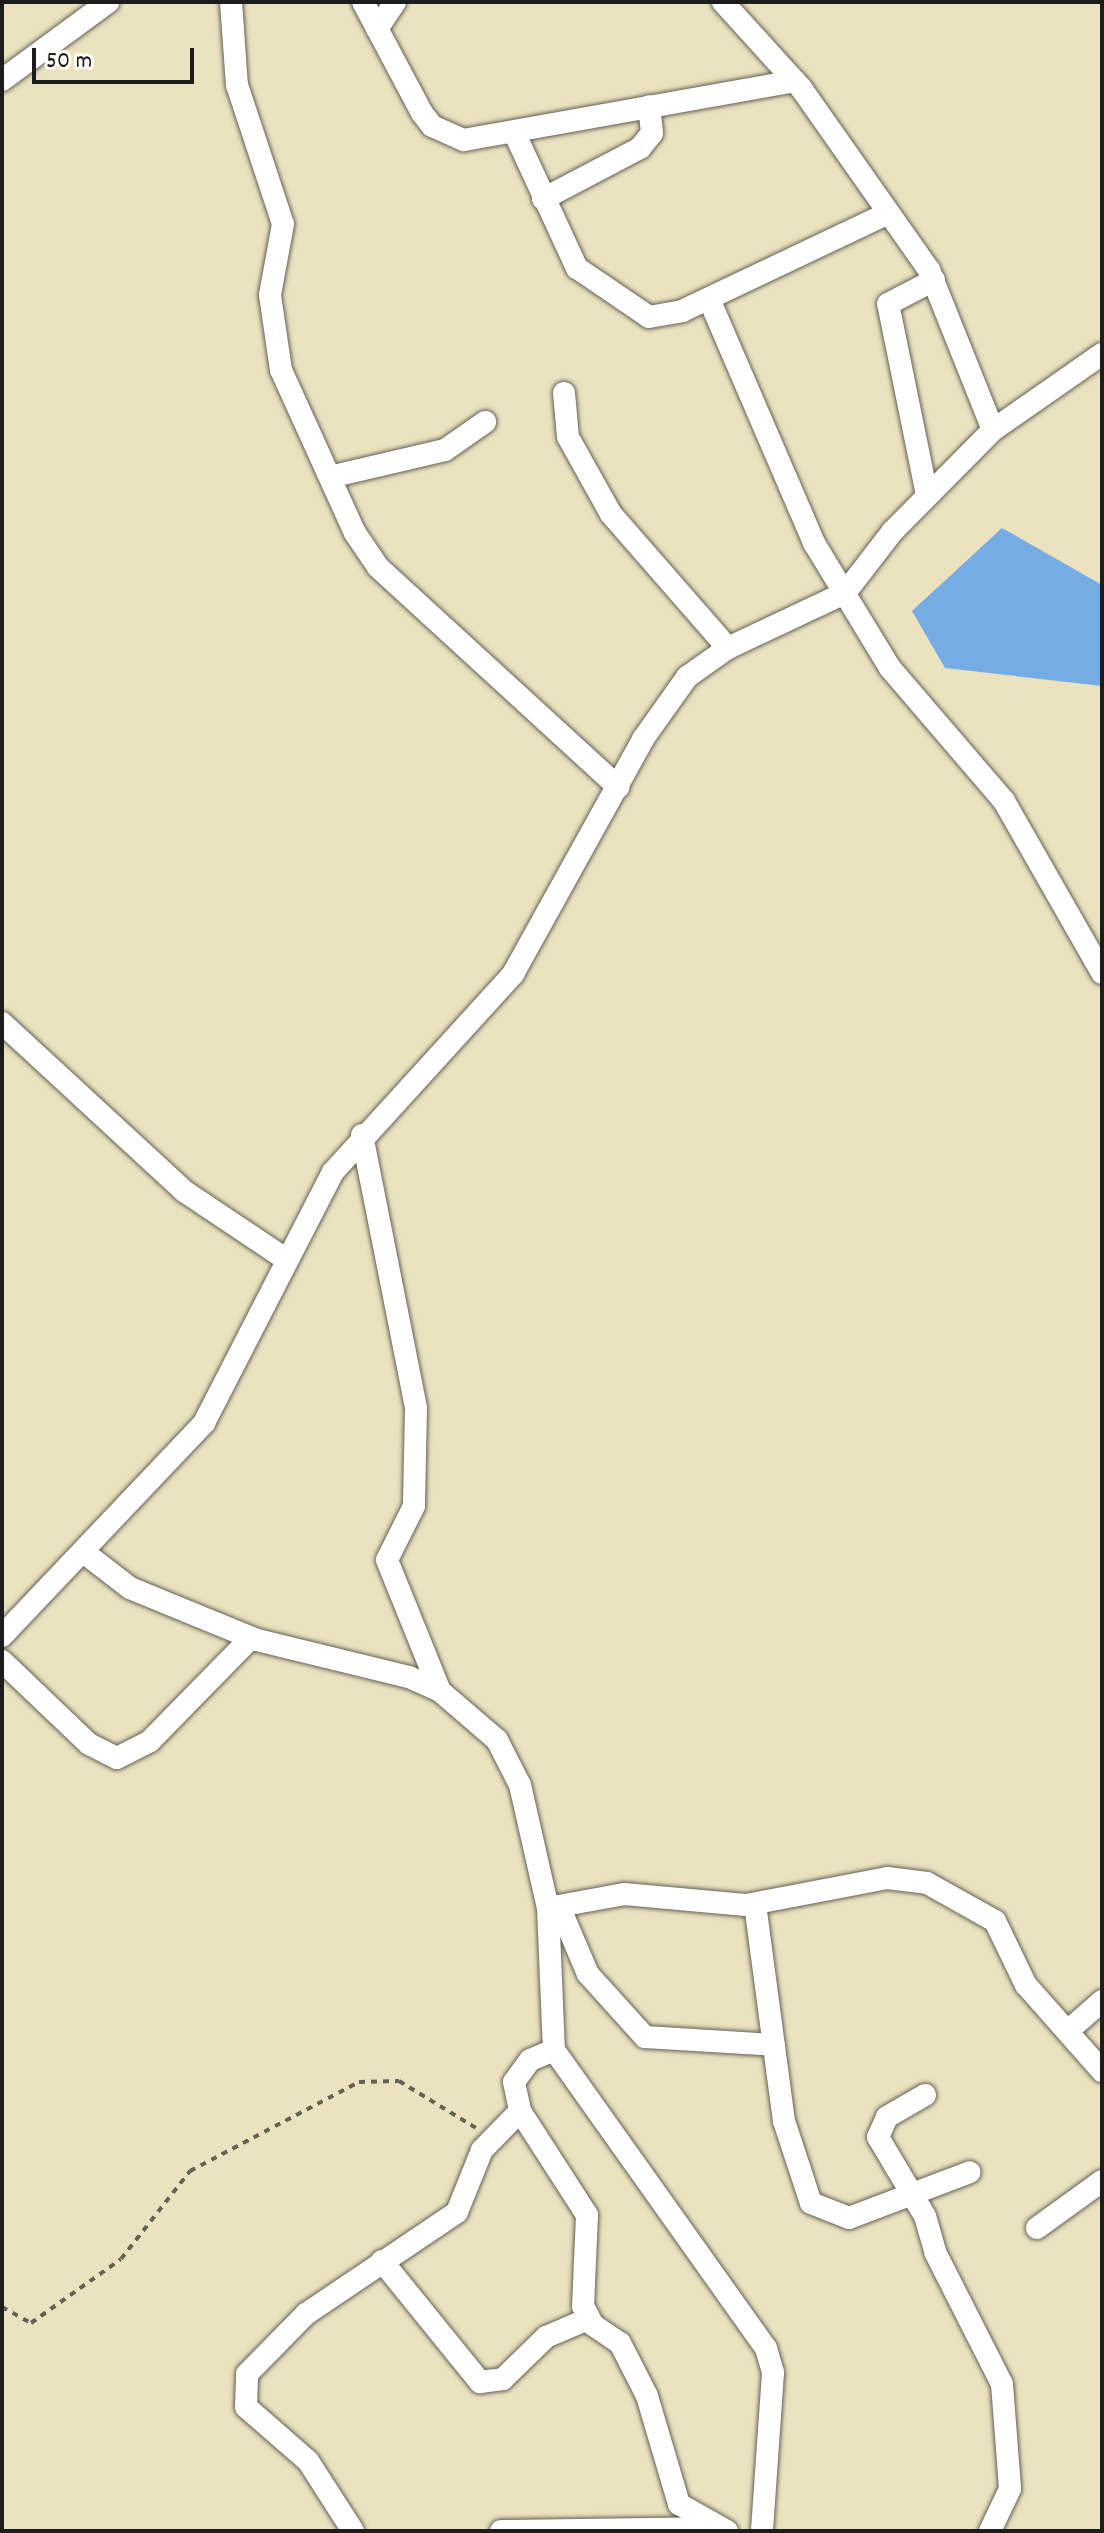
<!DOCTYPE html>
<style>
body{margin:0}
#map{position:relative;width:1104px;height:2533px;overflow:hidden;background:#ebe2c0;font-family:Dekko,sans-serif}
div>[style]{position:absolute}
.water>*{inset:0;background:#75ace4}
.path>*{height:4px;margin-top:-2px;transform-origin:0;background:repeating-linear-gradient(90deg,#646155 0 6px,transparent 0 12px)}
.roads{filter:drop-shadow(0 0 2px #646155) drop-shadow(0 0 2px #646155)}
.minor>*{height:22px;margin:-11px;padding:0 11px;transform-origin:11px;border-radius:11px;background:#fff}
span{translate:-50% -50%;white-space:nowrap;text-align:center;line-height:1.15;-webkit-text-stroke:8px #fdfcf7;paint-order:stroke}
.frame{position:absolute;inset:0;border:4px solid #1c1c1c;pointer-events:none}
.scale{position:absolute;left:32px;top:48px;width:162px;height:36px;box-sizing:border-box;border:4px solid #1c1c1c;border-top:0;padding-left:10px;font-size:24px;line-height:28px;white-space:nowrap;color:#1c1c1c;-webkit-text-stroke:6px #fdfcf7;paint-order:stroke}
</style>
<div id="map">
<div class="water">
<div style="clip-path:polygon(1002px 528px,1102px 585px,1102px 686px,945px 668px,912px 611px)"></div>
</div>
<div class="path">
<div style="left:2px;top:2307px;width:33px;rotate:29deg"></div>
<div style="left:31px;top:2323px;width:110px;rotate:-35.4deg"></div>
<div style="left:121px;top:2259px;width:112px;rotate:-51.9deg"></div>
<div style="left:190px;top:2171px;width:191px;rotate:-27.8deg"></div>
<div style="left:359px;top:2082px;width:40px;rotate:-1.4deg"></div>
<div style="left:399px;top:2081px;width:90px;rotate:31.4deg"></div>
</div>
<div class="roads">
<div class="minor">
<div style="left:231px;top:2px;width:83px;rotate:85.9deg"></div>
<div style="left:237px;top:85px;width:146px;rotate:71.7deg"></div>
<div style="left:283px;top:224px;width:72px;rotate:100.4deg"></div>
<div style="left:270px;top:295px;width:76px;rotate:81.7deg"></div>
<div style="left:281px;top:370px;width:179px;rotate:65.6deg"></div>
<div style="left:355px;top:533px;width:41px;rotate:55.9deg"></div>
<div style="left:378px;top:567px;width:326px;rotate:42.5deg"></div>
<div style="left:363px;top:2px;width:126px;rotate:62deg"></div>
<div style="left:422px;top:113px;width:16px;rotate:52deg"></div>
<div style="left:432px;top:126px;width:35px;rotate:24deg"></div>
<div style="left:464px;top:140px;width:336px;rotate:-10.1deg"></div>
<div style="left:723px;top:2px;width:116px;rotate:47.8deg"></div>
<div style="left:801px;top:88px;width:223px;rotate:54.9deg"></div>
<div style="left:929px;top:270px;width:172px;rotate:68.2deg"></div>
<div style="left:377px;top:29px;width:32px;rotate:-56deg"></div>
<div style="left:2px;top:80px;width:132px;rotate:-36.3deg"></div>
<div style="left:515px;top:134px;width:148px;rotate:65.2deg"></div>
<div style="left:577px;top:268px;width:87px;rotate:34.2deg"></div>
<div style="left:649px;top:317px;width:34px;rotate:-10deg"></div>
<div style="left:682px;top:311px;width:228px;rotate:-25.4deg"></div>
<div style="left:543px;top:199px;width:110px;rotate:-27.7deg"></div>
<div style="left:640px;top:148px;width:19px;rotate:-51deg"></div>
<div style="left:652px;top:133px;width:27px;rotate:-96deg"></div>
<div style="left:709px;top:299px;width:266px;rotate:66.7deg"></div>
<div style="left:814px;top:543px;width:146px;rotate:58.7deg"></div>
<div style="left:890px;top:668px;width:175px;rotate:49.4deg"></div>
<div style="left:1004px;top:801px;width:198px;rotate:60.3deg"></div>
<div style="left:564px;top:393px;width:44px;rotate:84.8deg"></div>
<div style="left:568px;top:437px;width:88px;rotate:60.8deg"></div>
<div style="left:611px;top:514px;width:178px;rotate:48.9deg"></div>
<div style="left:334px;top:476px;width:114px;rotate:-13.2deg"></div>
<div style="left:445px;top:450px;width:49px;rotate:-35deg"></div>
<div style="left:927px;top:495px;width:195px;rotate:-101.5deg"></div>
<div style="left:888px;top:304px;width:52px;rotate:-27.6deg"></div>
<div style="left:2px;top:1023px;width:248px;rotate:42.7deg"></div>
<div style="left:184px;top:1191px;width:124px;rotate:33.8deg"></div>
<div style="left:362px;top:1135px;width:278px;rotate:78.8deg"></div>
<div style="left:416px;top:1408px;width:98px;rotate:91.2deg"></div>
<div style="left:414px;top:1506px;width:60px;rotate:116.6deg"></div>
<div style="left:387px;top:1560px;width:141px;rotate:68deg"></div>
<div style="left:86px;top:1554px;width:56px;rotate:37.7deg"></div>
<div style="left:130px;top:1588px;width:137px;rotate:22.3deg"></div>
<div style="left:257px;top:1640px;width:156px;rotate:13.7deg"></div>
<div style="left:409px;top:1677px;width:34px;rotate:24deg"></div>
<div style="left:440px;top:1691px;width:75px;rotate:40.7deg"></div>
<div style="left:497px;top:1740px;width:51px;rotate:62.9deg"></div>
<div style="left:520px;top:1785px;width:126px;rotate:77.2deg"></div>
<div style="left:548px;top:1908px;width:142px;rotate:87.6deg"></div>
<div style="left:554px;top:2050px;width:366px;rotate:54.6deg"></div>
<div style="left:766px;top:2348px;width:26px;rotate:74deg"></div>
<div style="left:773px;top:2373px;width:158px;rotate:94deg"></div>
<div style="left:2px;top:1636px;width:294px;rotate:-46.5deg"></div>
<div style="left:204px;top:1423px;width:282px;rotate:-62.8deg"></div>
<div style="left:333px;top:1172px;width:268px;rotate:-47.7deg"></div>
<div style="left:513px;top:974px;width:269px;rotate:-61deg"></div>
<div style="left:643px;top:739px;width:76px;rotate:-54.6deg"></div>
<div style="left:687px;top:677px;width:50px;rotate:-35.3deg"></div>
<div style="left:728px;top:648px;width:129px;rotate:-25.2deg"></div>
<div style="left:845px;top:593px;width:78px;rotate:-52.3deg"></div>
<div style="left:893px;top:531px;width:142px;rotate:-45.3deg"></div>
<div style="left:993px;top:430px;width:133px;rotate:-34.9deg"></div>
<div style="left:2px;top:1661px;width:120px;rotate:43.7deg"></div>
<div style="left:89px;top:1744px;width:31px;rotate:27deg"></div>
<div style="left:117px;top:1758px;width:37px;rotate:-27deg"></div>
<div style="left:150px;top:1741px;width:144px;rotate:-45.6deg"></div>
<div style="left:755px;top:1904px;width:219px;rotate:82.4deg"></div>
<div style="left:784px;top:2121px;width:86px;rotate:71.8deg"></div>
<div style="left:811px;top:2203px;width:41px;rotate:21.5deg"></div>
<div style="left:849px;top:2218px;width:129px;rotate:-20.8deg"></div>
<div style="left:559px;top:1906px;width:74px;rotate:66.9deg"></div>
<div style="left:588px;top:1974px;width:85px;rotate:47.9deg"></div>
<div style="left:645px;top:2037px;width:129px;rotate:3.5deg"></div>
<div style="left:548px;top:1908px;width:77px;rotate:-10.4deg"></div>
<div style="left:624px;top:1894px;width:122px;rotate:5.2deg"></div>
<div style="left:746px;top:1905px;width:144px;rotate:-10.8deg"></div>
<div style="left:887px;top:1878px;width:40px;rotate:7.1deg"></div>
<div style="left:927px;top:1883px;width:78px;rotate:29.2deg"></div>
<div style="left:995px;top:1921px;width:71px;rotate:64.2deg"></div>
<div style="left:1026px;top:1985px;width:115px;rotate:48.5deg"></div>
<div style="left:1070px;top:2029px;width:43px;rotate:-41.2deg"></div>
<div style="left:554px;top:2050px;width:26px;rotate:157deg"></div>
<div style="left:530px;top:2060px;width:27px;rotate:126deg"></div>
<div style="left:514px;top:2082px;width:30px;rotate:78deg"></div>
<div style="left:520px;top:2111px;width:124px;rotate:57.2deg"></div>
<div style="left:587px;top:2215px;width:91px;rotate:92.5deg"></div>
<div style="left:583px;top:2306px;width:21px;rotate:62deg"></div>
<div style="left:593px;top:2325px;width:32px;rotate:34deg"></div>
<div style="left:620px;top:2343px;width:59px;rotate:63deg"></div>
<div style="left:647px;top:2396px;width:113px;rotate:73.5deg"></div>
<div style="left:679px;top:2504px;width:55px;rotate:29.4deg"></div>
<div style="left:925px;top:2095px;width:44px;rotate:149.9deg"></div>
<div style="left:887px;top:2117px;width:22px;rotate:114deg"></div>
<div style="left:878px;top:2137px;width:92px;rotate:59.3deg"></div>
<div style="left:925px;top:2216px;width:37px;rotate:74deg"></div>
<div style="left:935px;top:2252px;width:148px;rotate:63.1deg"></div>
<div style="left:1002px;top:2384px;width:105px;rotate:85.6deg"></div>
<div style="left:1010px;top:2489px;width:47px;rotate:115.5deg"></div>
<div style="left:1037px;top:2228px;width:80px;rotate:-35.9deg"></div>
<div style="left:382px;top:2261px;width:156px;rotate:51deg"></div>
<div style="left:480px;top:2382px;width:23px;rotate:-7deg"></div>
<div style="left:503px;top:2379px;width:60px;rotate:-44.3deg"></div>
<div style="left:546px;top:2337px;width:46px;rotate:-23.2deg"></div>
<div style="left:353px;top:2531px;width:83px;rotate:-122.7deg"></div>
<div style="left:308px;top:2461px;width:82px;rotate:-138.9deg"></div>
<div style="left:246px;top:2407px;width:33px;rotate:-88deg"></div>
<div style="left:247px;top:2374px;width:84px;rotate:-45.5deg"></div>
<div style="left:306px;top:2314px;width:182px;rotate:-34deg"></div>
<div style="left:457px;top:2212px;width:67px;rotate:-68deg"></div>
<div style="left:482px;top:2150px;width:54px;rotate:-45.7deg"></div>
<div style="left:501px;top:2531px;width:211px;rotate:-0.8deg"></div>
</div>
</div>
<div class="frame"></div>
<div class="scale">50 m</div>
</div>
